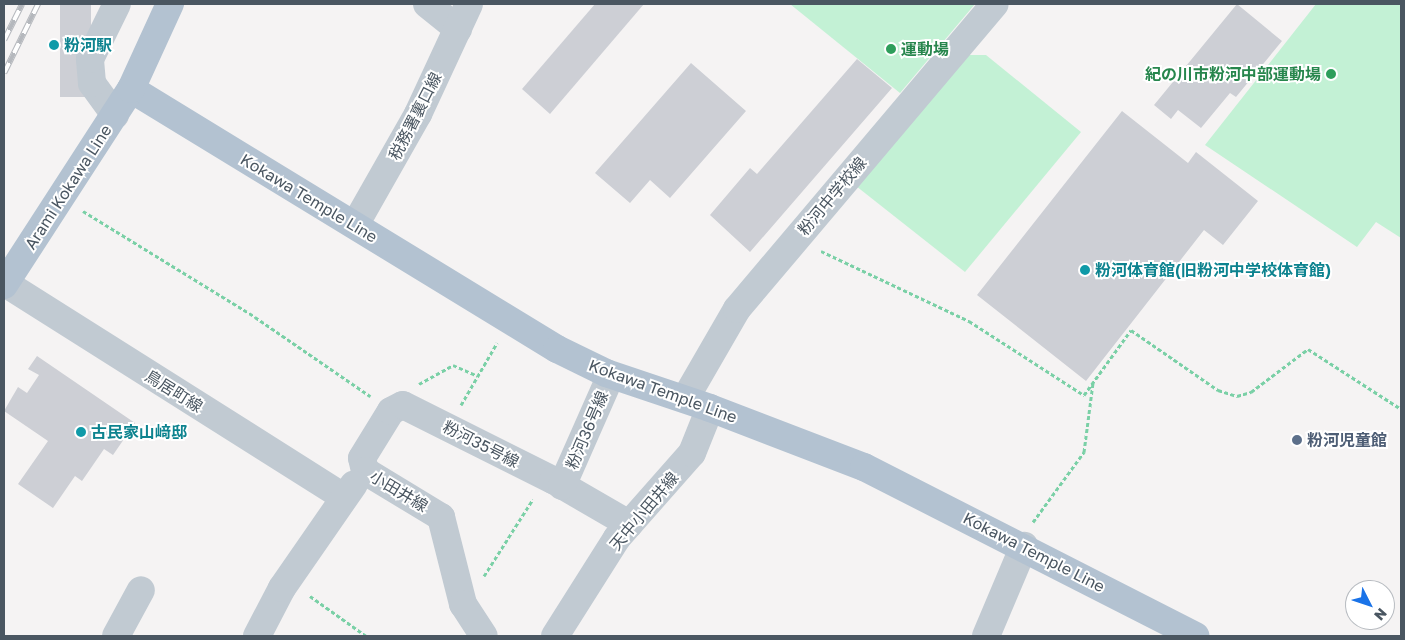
<!DOCTYPE html>
<meta charset="utf-8">
<style>
body{margin:0}
#map{position:relative;width:1405px;height:640px;overflow:hidden;background:#f5f3f3;font-family:"Golos Text","Noto Sans JP",sans-serif}
div>[style]{position:absolute}
.green>*{inset:0;background:#c3f1d5}
.building>*{inset:0;background:#cdcfd5;transform-origin:0 0}
.path>*{height:3px;margin-top:-1.5px;transform-origin:0;background:repeating-linear-gradient(90deg,#7ad0a6 0 4px,transparent 0 6.5px)}
.minor>*{height:28px;margin:-14px;padding:0 14px;transform-origin:14px;border-radius:14px;background:#c1cad2}
.major>*{height:28px;margin:-14px;padding:0 14px;transform-origin:14px;border-radius:14px;background:#b3c2d1}
.rail>*{height:5.5px;margin-top:-2.75px;transform-origin:0;background:repeating-linear-gradient(90deg,#fff 0 11px,#b5b8bd 0 22px);box-sizing:border-box;border-block:1px solid #b5b8bd}
.dots>*{width:14px;height:14px;translate:-50% -50%;box-sizing:border-box;border:2px solid #fff;border-radius:50%}
span{translate:-50% -50%;white-space:nowrap;text-align:center;line-height:1.15;-webkit-text-stroke:4px #fff;paint-order:stroke}
.culture-label{font-size:16px;color:#0d838f;font-weight:700}
.left{translate:0 -50%;text-align:left}
.leisure-label{font-size:16px;color:#27864d;font-weight:700}
.right{translate:-100% -50%;text-align:right}
.street-label{font-size:16px;color:#4a5661}
.service-label{font-size:16px;color:#4e5e75;font-weight:700}
.frame{position:absolute;inset:0;border:5px solid #4a5661;pointer-events:none}
.north{position:absolute;left:1345px;top:580px;width:50px;height:50px;box-sizing:border-box;background:#fff;border:1px solid #b7bbc0;border-radius:50%;rotate:131deg;font-size:14px;font-weight:700;line-height:20px;text-align:center;color:#4a5661}
.north::after{content:'';display:block;margin:auto;width:18px;height:22px;background:#1a73e8;clip-path:polygon(50% 0,100% 100%,50% 72%,0 100%)}
</style>
<div id="map">
<div class="green">
<div style="clip-path:polygon(790px 4px,975px 4px,900px 93px)"></div>
<div style="clip-path:polygon(1316px 4px,1401px 4px,1401px 238px,1376px 222px,1357px 247px,1205px 145px)"></div>
<div style="clip-path:polygon(968px 55px,986px 55px,1081px 132px,965px 272px,856px 186px)"></div>
</div>
<div class="building">
<div style="left:60px;top:4px;width:31px;height:93px"></div>
<div style="clip-path:polygon(595px 4px,644px 4px,550px 114px,522px 89px)"></div>
<div style="clip-path:polygon(1237px 4px,1282px 41px,1236px 97px,1230px 93px,1201px 128px,1178px 110px,1171px 119px,1154px 105px)"></div>
<div style="clip-path:polygon(857px 59px,892px 88px,750px 252px,710px 215px,750px 168px,757px 174px)"></div>
<div style="clip-path:polygon(691px 63px,746px 111px,670px 198px,650px 180px,630px 203px,595px 173px)"></div>
<div style="clip-path:polygon(1122px 111px,1188px 163px,1196px 152px,1258px 201px,1223px 245px,1204px 230px,1086px 381px,977px 295px)"></div>
<div style="clip-path:polygon(37px 356px,135px 423px,113px 455px,104px 449px,82px 481px,75px 476px,53px 508px,18px 484px,48px 441px,4px 411px,18px 387px,27px 393px,39px 375px,28px 369px)"></div>
</div>
<div class="path">
<div style="left:83px;top:211px;width:202px;rotate:31.6deg"></div>
<div style="left:255px;top:317px;width:140px;rotate:34.5deg"></div>
<div style="left:821px;top:251px;width:164px;rotate:25.3deg"></div>
<div style="left:969px;top:321px;width:137px;rotate:32.8deg"></div>
<div style="left:1084px;top:395px;width:80px;rotate:-54.1deg"></div>
<div style="left:1131px;top:330px;width:106px;rotate:34.6deg"></div>
<div style="left:1218px;top:390px;width:20px;rotate:18deg"></div>
<div style="left:1237px;top:396px;width:15px;rotate:-16deg"></div>
<div style="left:1251px;top:392px;width:71px;rotate:-37deg"></div>
<div style="left:1308px;top:349px;width:111px;rotate:32.8deg"></div>
<div style="left:419px;top:384px;width:39px;rotate:-29deg"></div>
<div style="left:453px;top:365px;width:27px;rotate:24deg"></div>
<div style="left:461px;top:405px;width:72px;rotate:-59.9deg"></div>
<div style="left:1033px;top:522px;width:87px;rotate:-53.9deg"></div>
<div style="left:1084px;top:452px;width:70px;rotate:-82.6deg"></div>
<div style="left:484px;top:576px;width:91px;rotate:-57.5deg"></div>
<div style="left:310px;top:596px;width:69px;rotate:35.5deg"></div>
</div>
<div class="minor">
<div style="left:427px;top:4px;width:40px;rotate:39deg"></div>
<div style="left:115px;top:115px;width:39px;rotate:-126deg"></div>
<div style="left:92px;top:83px;width:24px;rotate:-95deg"></div>
<div style="left:90px;top:59px;width:61px;rotate:-63.9deg"></div>
<div style="left:355px;top:225px;width:128px;rotate:-60.4deg"></div>
<div style="left:418px;top:114px;width:121px;rotate:-65.1deg"></div>
<div style="left:5px;top:283px;width:401px;rotate:32.3deg"></div>
<div style="left:685px;top:399px;width:104px;rotate:-60deg"></div>
<div style="left:737px;top:309px;width:399px;rotate:-49.8deg"></div>
<div style="left:365px;top:471px;width:13px;rotate:-103deg"></div>
<div style="left:362px;top:458px;width:55px;rotate:-58.3deg"></div>
<div style="left:391px;top:411px;width:13px;rotate:-27deg"></div>
<div style="left:403px;top:405px;width:168px;rotate:26.6deg"></div>
<div style="left:553px;top:480px;width:88px;rotate:30.1deg"></div>
<div style="left:365px;top:471px;width:89px;rotate:31.2deg"></div>
<div style="left:441px;top:517px;width:90px;rotate:75.8deg"></div>
<div style="left:463px;top:604px;width:38px;rotate:57deg"></div>
<div style="left:562px;top:486px;width:121px;rotate:-66.2deg"></div>
<div style="left:116px;top:636px;width:52px;rotate:-61.5deg"></div>
<div style="left:257px;top:636px;width:54px;rotate:-62.5deg"></div>
<div style="left:282px;top:588px;width:126px;rotate:-55.3deg"></div>
<div style="left:555px;top:636px;width:116px;rotate:-57.7deg"></div>
<div style="left:617px;top:538px;width:113px;rotate:-48.6deg"></div>
<div style="left:692px;top:453px;width:48px;rotate:-68.2deg"></div>
<div style="left:986px;top:636px;width:98px;rotate:-67.1deg"></div>
</div>
<div class="major">
<div style="left:131px;top:89px;width:499px;rotate:31.4deg"></div>
<div style="left:557px;top:349px;width:55px;rotate:26.1deg"></div>
<div style="left:606px;top:373px;width:110px;rotate:18.6deg"></div>
<div style="left:710px;top:408px;width:165px;rotate:21deg"></div>
<div style="left:864px;top:467px;width:372px;rotate:27deg"></div>
<div style="left:4px;top:285px;width:234px;rotate:-57.1deg"></div>
<div style="left:131px;top:89px;width:94px;rotate:-65.4deg"></div>
</div>
<div class="rail">
<div style="left:4px;top:40px;width:40px;rotate:-63.4deg"></div>
<div style="left:4px;top:73px;width:77px;rotate:-63.8deg"></div>
</div>
<div class="dots">
<div style="left:54px;top:45px;background:#0f9aa8"></div>
<div style="left:891px;top:49px;background:#2e9e5b"></div>
<div style="left:1331px;top:74px;background:#2e9e5b"></div>
<div style="left:1085px;top:270px;background:#0f9aa8"></div>
<div style="left:81px;top:432px;background:#0f9aa8"></div>
<div style="left:1297px;top:440px;background:#5c6f8a"></div>
</div>
<div class="culture-label">
<span class="left" style="left:64px;top:45px">粉河駅</span>
<span class="left" style="left:1095px;top:270px">粉河体育館(旧粉河中学校体育館)</span>
<span class="left" style="left:91px;top:432px">古民家山﨑邸</span>
</div>
<div class="leisure-label">
<span class="left" style="left:901px;top:49px">運動場</span>
<span class="right" style="left:1321px;top:74px">紀の川市粉河中部運動場</span>
</div>
<div class="street-label">
<span style="left:415px;top:116px;rotate:-63deg">税務署裏口線</span>
<span style="left:68px;top:187px;rotate:-57deg">Arami Kokawa Line</span>
<span style="left:832px;top:196px;rotate:-50deg">粉河中学校線</span>
<span style="left:309px;top:198px;rotate:31deg">Kokawa Temple Line</span>
<span style="left:174px;top:391px;rotate:32deg">鳥居町線</span>
<span style="left:663px;top:391px;rotate:20deg">Kokawa Temple Line</span>
<span style="left:587px;top:430px;rotate:-67deg">粉河36号線</span>
<span style="left:481px;top:444px;rotate:27deg">粉河35号線</span>
<span style="left:399px;top:491px;rotate:31deg">小田井線</span>
<span style="left:644px;top:511px;rotate:-50deg">天中小田井線</span>
<span style="left:1034px;top:552px;rotate:27deg">Kokawa Temple Line</span>
</div>
<div class="service-label">
<span class="left" style="left:1307px;top:440px">粉河児童館</span>
</div>
<div class="frame"></div>
<div class="north">N</div>
</div>
